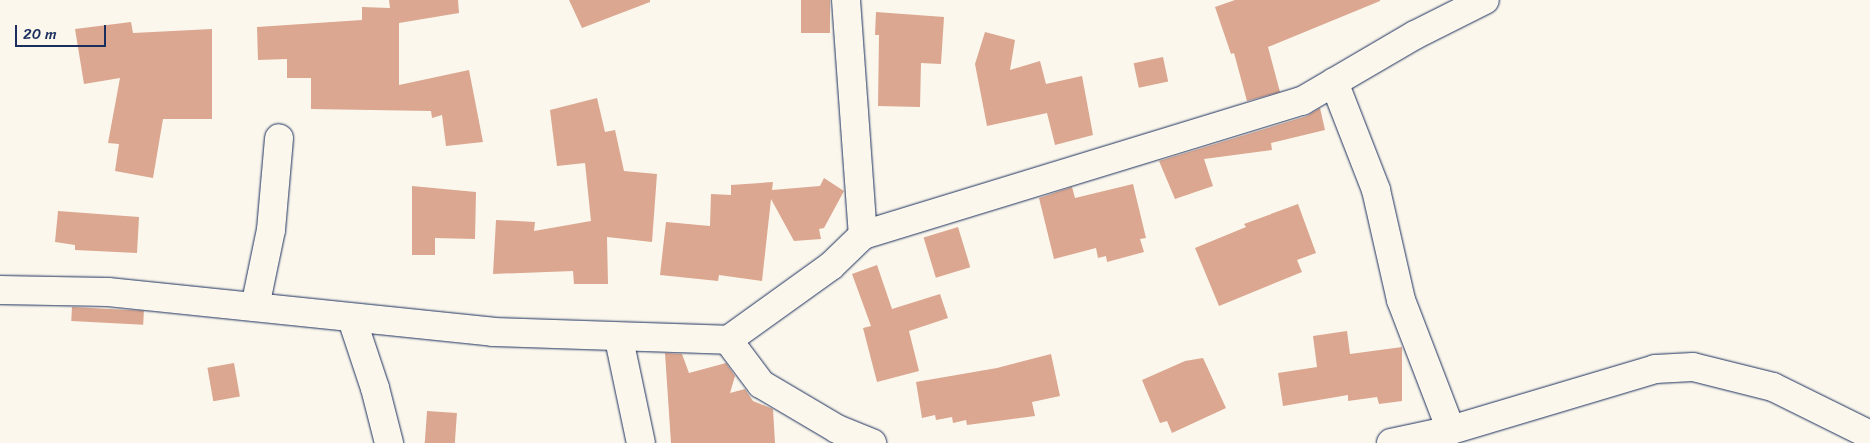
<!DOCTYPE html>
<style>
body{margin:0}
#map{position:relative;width:1870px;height:443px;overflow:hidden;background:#fbf7ec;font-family:Sriracha,sans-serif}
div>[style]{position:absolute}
.building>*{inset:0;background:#dba790;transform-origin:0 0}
.roads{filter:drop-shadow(0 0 1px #1b2f5e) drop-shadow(0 0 1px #1b2f5e)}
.minor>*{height:28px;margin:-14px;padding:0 14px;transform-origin:14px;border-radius:14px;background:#fbf7ec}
span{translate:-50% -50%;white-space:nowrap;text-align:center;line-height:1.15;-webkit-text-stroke:4.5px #fbf7ec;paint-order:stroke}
.scale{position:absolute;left:15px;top:25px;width:91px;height:22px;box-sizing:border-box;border:2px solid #1b2f5e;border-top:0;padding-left:6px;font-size:15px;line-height:18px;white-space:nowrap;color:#1b2f5e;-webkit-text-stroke:4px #fbf7ec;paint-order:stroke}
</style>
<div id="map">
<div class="building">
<div style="clip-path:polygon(389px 0,458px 0,459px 13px,399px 23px,399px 85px,469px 70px,483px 142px,446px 146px,442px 115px,432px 118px,431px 111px,311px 109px,311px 78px,287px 78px,287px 59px,258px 60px,257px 27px,362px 20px,362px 7px,390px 8px)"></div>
<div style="clip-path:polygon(569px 0,650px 0,650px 2px,582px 28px)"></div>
<div style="left:801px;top:0;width:29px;height:33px"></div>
<div style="clip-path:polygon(1235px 0,1380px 0,1380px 1px,1268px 47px,1280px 92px,1247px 101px,1234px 53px,1231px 54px,1215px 7px)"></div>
<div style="clip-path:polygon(876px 12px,944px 17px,941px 64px,921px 63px,920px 107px,878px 106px,879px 35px,875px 35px)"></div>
<div style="clip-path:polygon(131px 22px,133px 33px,212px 29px,212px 119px,163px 119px,153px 178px,115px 171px,119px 144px,108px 143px,120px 78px,84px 84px,75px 29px)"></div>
<div style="clip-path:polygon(985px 32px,1015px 40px,1010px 70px,1040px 61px,1046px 84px,1082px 76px,1093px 135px,1055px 145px,1047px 113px,987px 126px,975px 64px)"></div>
<div style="left:1163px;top:57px;width:25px;height:30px;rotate:78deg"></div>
<div style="clip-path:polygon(597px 98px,605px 132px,615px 130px,624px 171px,657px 174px,652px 242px,607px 237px,608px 284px,574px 284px,573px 271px,493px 274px,496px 220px,535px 222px,534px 231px,591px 221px,585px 163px,557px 166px,550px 110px)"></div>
<div style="clip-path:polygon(1320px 108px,1325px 130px,1271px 143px,1272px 150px,1204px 159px,1213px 186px,1175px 199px,1159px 161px,1307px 116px)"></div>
<div style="clip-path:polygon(824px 178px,844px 191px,824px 228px,819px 229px,821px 239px,794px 241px,771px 199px,762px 281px,719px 275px,718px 281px,660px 275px,666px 222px,710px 226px,711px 194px,731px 195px,731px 185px,773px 182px,772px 190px,820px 186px)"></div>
<div style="clip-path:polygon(1133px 184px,1146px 238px,1140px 239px,1144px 252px,1107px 262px,1106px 256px,1098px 258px,1096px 248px,1054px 259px,1039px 198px,1072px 187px,1075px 198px)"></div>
<div style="clip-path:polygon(412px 186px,476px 192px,475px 239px,435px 238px,435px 255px,412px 255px)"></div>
<div style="clip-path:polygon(1298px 204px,1316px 253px,1297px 260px,1302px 272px,1219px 306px,1195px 248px,1246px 227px,1244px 224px)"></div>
<div style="clip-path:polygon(58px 211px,139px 217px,137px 253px,75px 250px,75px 245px,55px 242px)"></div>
<div style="left:958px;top:227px;width:42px;height:36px;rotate:73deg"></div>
<div style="clip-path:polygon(877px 265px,892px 309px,940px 294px,948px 318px,909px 331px,919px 371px,877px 382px,863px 328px,871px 326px,852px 274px)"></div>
<div style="left:72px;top:307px;width:72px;height:14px;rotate:3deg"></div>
<div style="clip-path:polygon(1347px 331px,1350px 354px,1402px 347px,1402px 401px,1379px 404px,1377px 397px,1348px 401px,1348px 395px,1283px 406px,1278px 373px,1317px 367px,1313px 336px)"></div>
<div style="clip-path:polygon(665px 353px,682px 354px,689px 373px,726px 363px,735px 376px,730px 393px,745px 389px,753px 401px,773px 409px,775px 443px,671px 443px)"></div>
<div style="clip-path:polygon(1051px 354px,1060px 396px,1032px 402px,1035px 416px,967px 425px,966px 420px,953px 423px,952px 417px,936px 420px,935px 415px,922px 418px,916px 382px,997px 368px)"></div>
<div style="clip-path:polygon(1203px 358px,1226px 408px,1172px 433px,1167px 421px,1160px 423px,1142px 380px,1185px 361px)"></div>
<div style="left:234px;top:363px;width:34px;height:27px;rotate:80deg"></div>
<div style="left:427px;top:411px;width:30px;height:32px;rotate:4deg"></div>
</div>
<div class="roads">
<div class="minor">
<div style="left:846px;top:0;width:236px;rotate:85.9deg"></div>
<div style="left:1334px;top:82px;width:116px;rotate:68.7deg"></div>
<div style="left:1376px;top:190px;width:113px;rotate:77.2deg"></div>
<div style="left:1401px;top:300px;width:139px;rotate:69deg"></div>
<div style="left:0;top:290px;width:108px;rotate:1.1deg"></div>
<div style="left:108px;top:292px;width:387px;rotate:5.9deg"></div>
<div style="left:493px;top:332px;width:235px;rotate:1.9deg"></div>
<div style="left:728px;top:340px;width:127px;rotate:-35.7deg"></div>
<div style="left:831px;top:266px;width:45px;rotate:-44.1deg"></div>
<div style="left:863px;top:235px;width:459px;rotate:-17deg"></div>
<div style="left:1302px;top:101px;width:131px;rotate:-30.3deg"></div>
<div style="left:1415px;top:35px;width:78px;rotate:-26.6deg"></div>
<div style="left:255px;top:307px;width:79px;rotate:-78.3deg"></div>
<div style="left:271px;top:230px;width:92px;rotate:-85deg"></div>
<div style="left:352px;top:319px;width:73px;rotate:71.6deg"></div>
<div style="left:375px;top:388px;width:57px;rotate:75.7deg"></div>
<div style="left:619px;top:339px;width:106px;rotate:78.1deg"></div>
<div style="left:728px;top:340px;width:55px;rotate:53.1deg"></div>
<div style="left:761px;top:384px;width:88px;rotate:30.6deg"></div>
<div style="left:837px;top:429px;width:38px;rotate:22deg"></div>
<div style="left:1391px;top:443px;width:61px;rotate:-12.2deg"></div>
<div style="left:1451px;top:430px;width:213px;rotate:-16.6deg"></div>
<div style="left:1655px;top:369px;width:38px;rotate:-3deg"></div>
<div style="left:1693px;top:367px;width:82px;rotate:14deg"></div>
<div style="left:1773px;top:387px;width:108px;rotate:26.3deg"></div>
</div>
</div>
<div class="scale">20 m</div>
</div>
